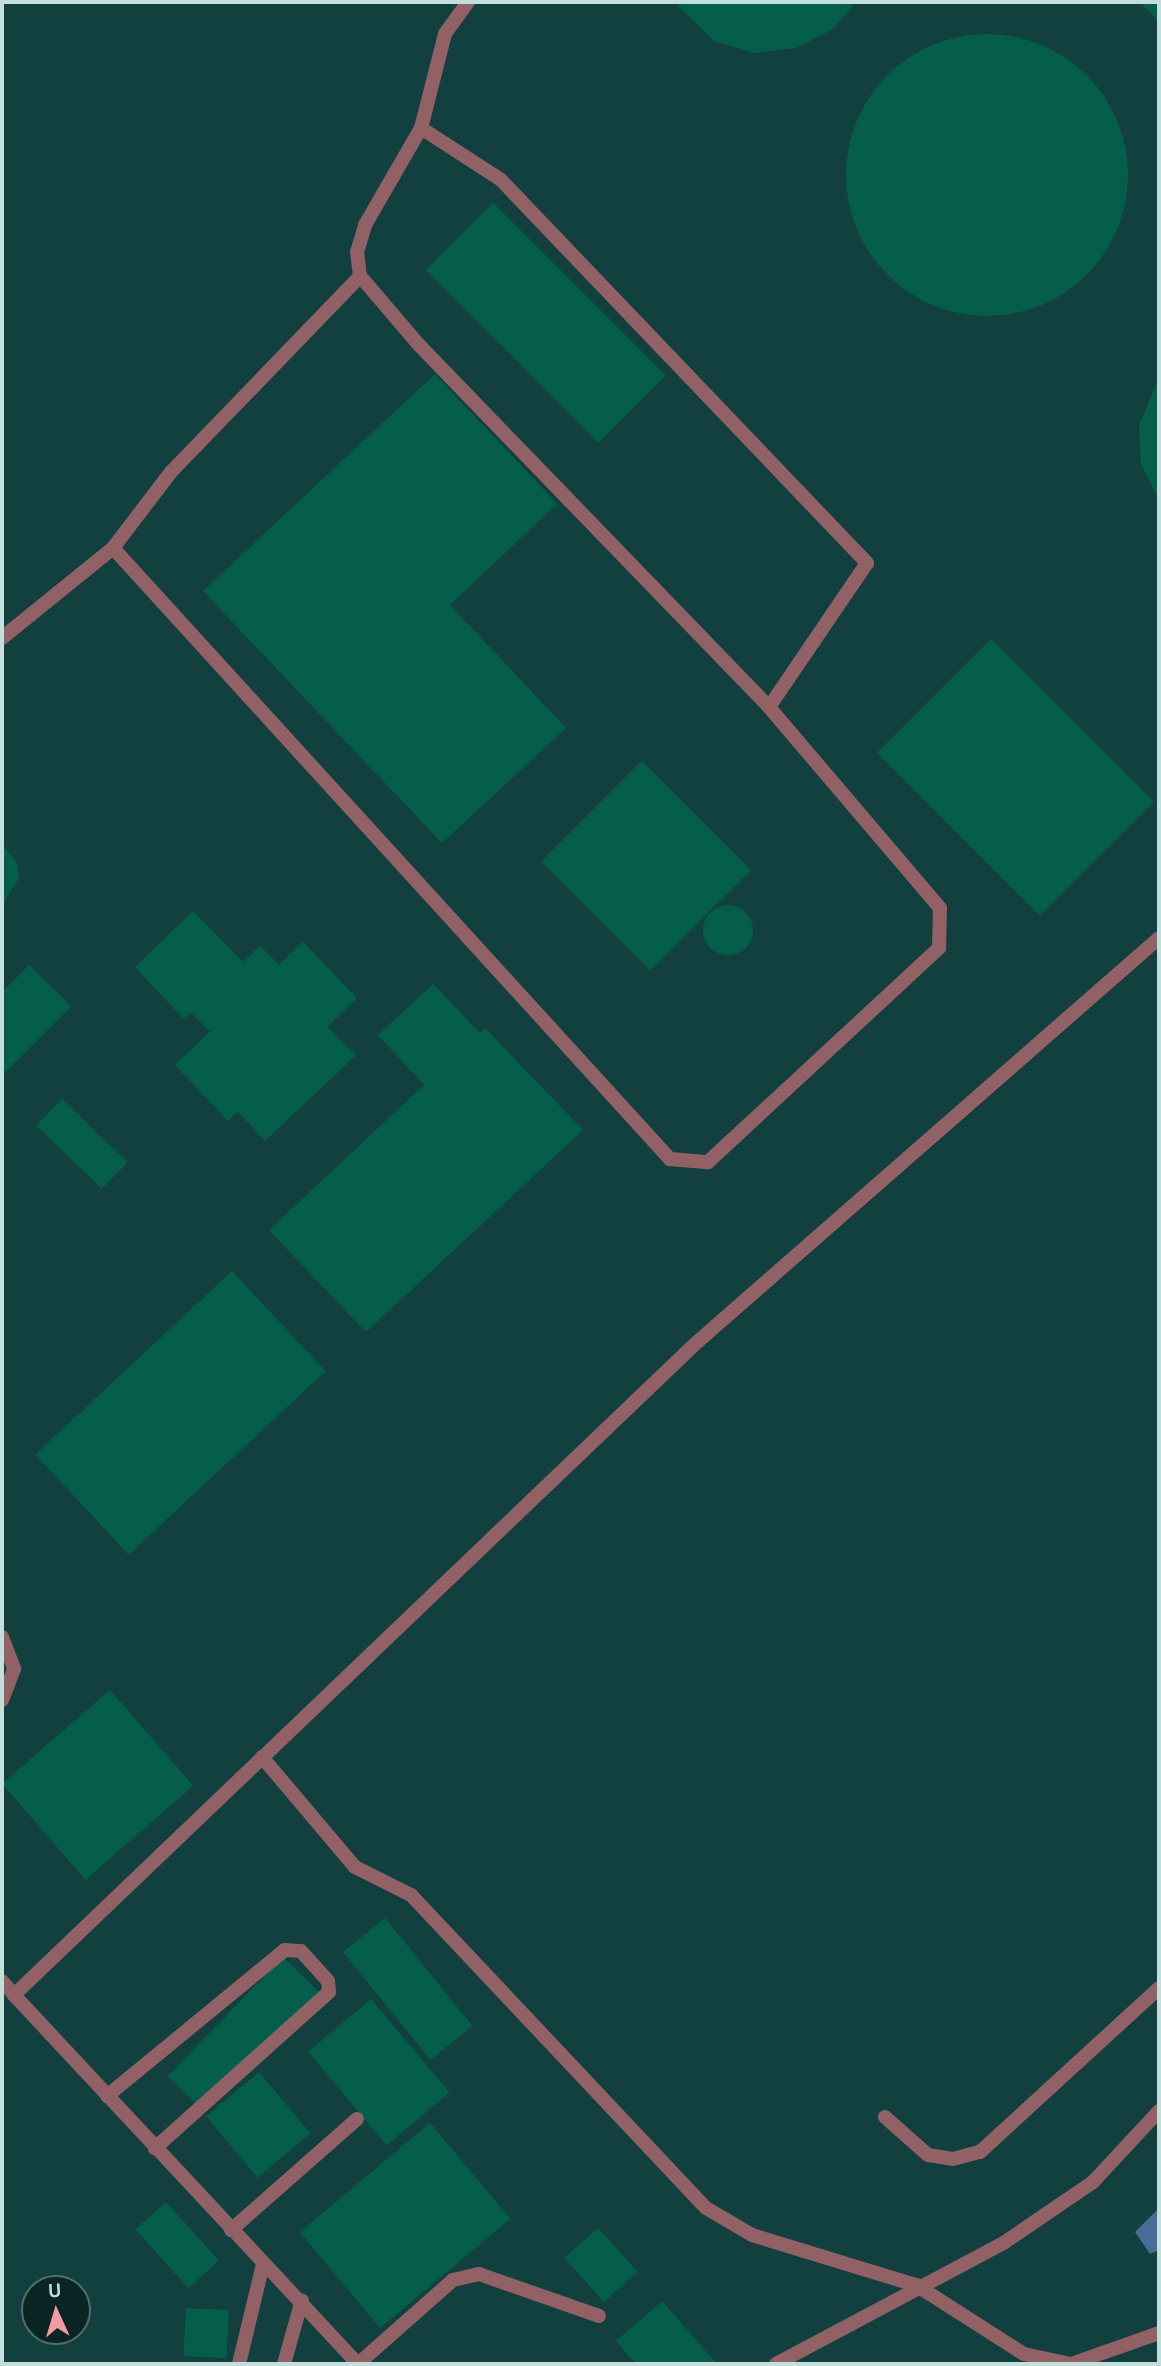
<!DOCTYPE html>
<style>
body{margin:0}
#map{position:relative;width:1161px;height:2366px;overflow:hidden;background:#12403f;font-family:"Space Grotesk",sans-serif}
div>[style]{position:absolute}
.water>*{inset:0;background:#476c97}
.building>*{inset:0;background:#055e4c;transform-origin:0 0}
.round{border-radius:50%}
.service>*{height:14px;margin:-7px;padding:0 7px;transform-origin:7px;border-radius:7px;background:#916165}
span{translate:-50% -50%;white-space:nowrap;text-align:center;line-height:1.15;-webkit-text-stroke:6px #0b2424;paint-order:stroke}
.frame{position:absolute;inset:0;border:4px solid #c2dedd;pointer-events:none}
.north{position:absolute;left:21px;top:2275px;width:70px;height:70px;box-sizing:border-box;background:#0b2424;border:2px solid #546e6e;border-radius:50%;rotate:356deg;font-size:19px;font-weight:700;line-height:28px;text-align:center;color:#c2dedd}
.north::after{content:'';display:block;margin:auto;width:24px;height:32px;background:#f49aa3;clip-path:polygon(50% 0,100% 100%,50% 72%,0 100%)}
</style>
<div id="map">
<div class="water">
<div style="clip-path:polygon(1159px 2208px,1159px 2250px,1150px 2254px,1135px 2232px)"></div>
</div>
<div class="building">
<div style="clip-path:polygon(674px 2px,856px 2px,833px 29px,796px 48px,754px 53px,714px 41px)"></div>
<div style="clip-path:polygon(1140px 2px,1159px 2px,1159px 22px)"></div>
<div class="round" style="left:846px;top:34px;width:282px;height:282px"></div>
<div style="left:493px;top:203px;width:244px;height:95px;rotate:45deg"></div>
<div style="clip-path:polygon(435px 374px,557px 504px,450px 605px,566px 728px,442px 843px,203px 591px)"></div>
<div style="clip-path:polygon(1159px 378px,1159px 500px,1141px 464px,1139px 425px)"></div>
<div style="left:991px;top:639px;width:230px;height:161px;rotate:45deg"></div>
<div style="left:642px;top:761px;width:154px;height:142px;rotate:45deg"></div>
<div style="clip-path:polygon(2px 844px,17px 863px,19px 878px,2px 905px)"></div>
<div class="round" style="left:703px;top:905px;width:50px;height:50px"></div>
<div style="clip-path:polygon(193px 911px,243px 962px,260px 946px,279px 965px,303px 942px,357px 998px,327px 1027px,356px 1055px,265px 1141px,238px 1112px,228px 1121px,175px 1065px,210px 1031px,191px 1012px,184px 1019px,135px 967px)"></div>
<div style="clip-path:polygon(29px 965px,71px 1006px,2px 1075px,2px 992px)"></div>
<div style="clip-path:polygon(433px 984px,480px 1033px,485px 1028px,583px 1130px,366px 1332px,269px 1230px,424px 1085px,378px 1035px)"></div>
<div style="left:62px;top:1099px;width:91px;height:37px;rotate:44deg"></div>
<div style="left:232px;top:1271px;width:137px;height:269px;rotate:47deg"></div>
<div style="left:110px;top:1690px;width:127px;height:143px;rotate:49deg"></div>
<div style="left:385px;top:1918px;width:139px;height:54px;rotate:51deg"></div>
<div style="left:283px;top:1957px;width:52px;height:166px;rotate:44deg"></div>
<div style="left:371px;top:1999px;width:122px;height:82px;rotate:50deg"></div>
<div style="left:259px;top:2072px;width:80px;height:69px;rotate:50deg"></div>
<div style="left:430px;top:2123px;width:125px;height:170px;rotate:50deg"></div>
<div style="left:166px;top:2202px;width:79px;height:41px;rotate:48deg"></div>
<div style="left:598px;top:2228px;width:59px;height:45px;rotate:48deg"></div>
<div style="clip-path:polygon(662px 2301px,717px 2364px,636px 2364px,616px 2341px)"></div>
<div style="left:186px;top:2308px;width:43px;height:48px;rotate:3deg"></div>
</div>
<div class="service">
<div style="left:468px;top:2px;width:39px;rotate:126deg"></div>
<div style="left:445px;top:34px;width:97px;rotate:104.3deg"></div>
<div style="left:421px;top:128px;width:95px;rotate:33deg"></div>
<div style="left:501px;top:180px;width:530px;rotate:46.3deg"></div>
<div style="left:867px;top:563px;width:174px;rotate:124.2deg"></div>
<div style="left:113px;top:548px;width:827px;rotate:47.65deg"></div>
<div style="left:670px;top:1159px;width:38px;rotate:5deg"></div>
<div style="left:708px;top:1162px;width:315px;rotate:-42.8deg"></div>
<div style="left:939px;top:948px;width:40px;rotate:-88.6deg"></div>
<div style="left:940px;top:908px;width:264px;rotate:-130.4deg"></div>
<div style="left:769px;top:707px;width:504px;rotate:-134.03deg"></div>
<div style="left:419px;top:345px;width:91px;rotate:-130.5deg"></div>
<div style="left:360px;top:276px;width:24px;rotate:-97deg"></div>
<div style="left:357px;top:252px;width:28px;rotate:-73deg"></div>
<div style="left:365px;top:225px;width:112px;rotate:-60deg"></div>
<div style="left:2px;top:638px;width:143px;rotate:-39deg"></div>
<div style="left:113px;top:548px;width:96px;rotate:-52.7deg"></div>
<div style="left:171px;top:472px;width:272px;rotate:-46deg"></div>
<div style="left:2px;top:1637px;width:34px;rotate:69deg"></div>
<div style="left:14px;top:1669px;width:33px;rotate:111deg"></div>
<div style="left:262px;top:1757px;width:144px;rotate:49.8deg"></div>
<div style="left:355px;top:1867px;width:63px;rotate:26.6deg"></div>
<div style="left:411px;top:1895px;width:430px;rotate:46.7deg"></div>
<div style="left:706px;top:2208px;width:53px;rotate:30.4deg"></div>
<div style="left:752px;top:2235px;width:171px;rotate:17deg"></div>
<div style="left:916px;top:2285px;width:128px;rotate:32.6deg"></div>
<div style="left:1024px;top:2354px;width:48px;rotate:12deg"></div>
<div style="left:1071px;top:2364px;width:93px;rotate:-19.4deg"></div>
<div style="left:2px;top:1981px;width:18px;rotate:49deg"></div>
<div style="left:14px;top:1995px;width:942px;rotate:-43.71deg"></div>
<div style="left:695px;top:1344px;width:617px;rotate:-41.19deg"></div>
<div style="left:14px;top:1995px;width:504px;rotate:47.01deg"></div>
<div style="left:107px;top:2096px;width:230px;rotate:-39.4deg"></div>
<div style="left:285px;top:1950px;width:16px;rotate:4deg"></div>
<div style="left:301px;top:1951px;width:40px;rotate:48deg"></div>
<div style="left:328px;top:1981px;width:11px;rotate:85deg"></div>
<div style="left:329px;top:1992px;width:234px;rotate:138.1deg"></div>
<div style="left:885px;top:2117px;width:57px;rotate:41.5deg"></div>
<div style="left:928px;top:2155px;width:25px;rotate:9deg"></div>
<div style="left:953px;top:2159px;width:28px;rotate:-15deg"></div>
<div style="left:980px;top:2152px;width:243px;rotate:-42.5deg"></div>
<div style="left:231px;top:2230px;width:168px;rotate:-41.4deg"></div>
<div style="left:239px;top:2364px;width:103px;rotate:-76.5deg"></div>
<div style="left:284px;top:2364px;width:66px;rotate:-74.3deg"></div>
<div style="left:358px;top:2364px;width:127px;rotate:-41.5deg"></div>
<div style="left:453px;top:2280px;width:27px;rotate:-13deg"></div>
<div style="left:479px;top:2274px;width:127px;rotate:19.3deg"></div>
<div style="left:776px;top:2364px;width:259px;rotate:-28deg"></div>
<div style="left:1005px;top:2242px;width:107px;rotate:-34.3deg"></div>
<div style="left:1093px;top:2182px;width:97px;rotate:-47.1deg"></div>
</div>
<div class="frame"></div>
<div class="north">U</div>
</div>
